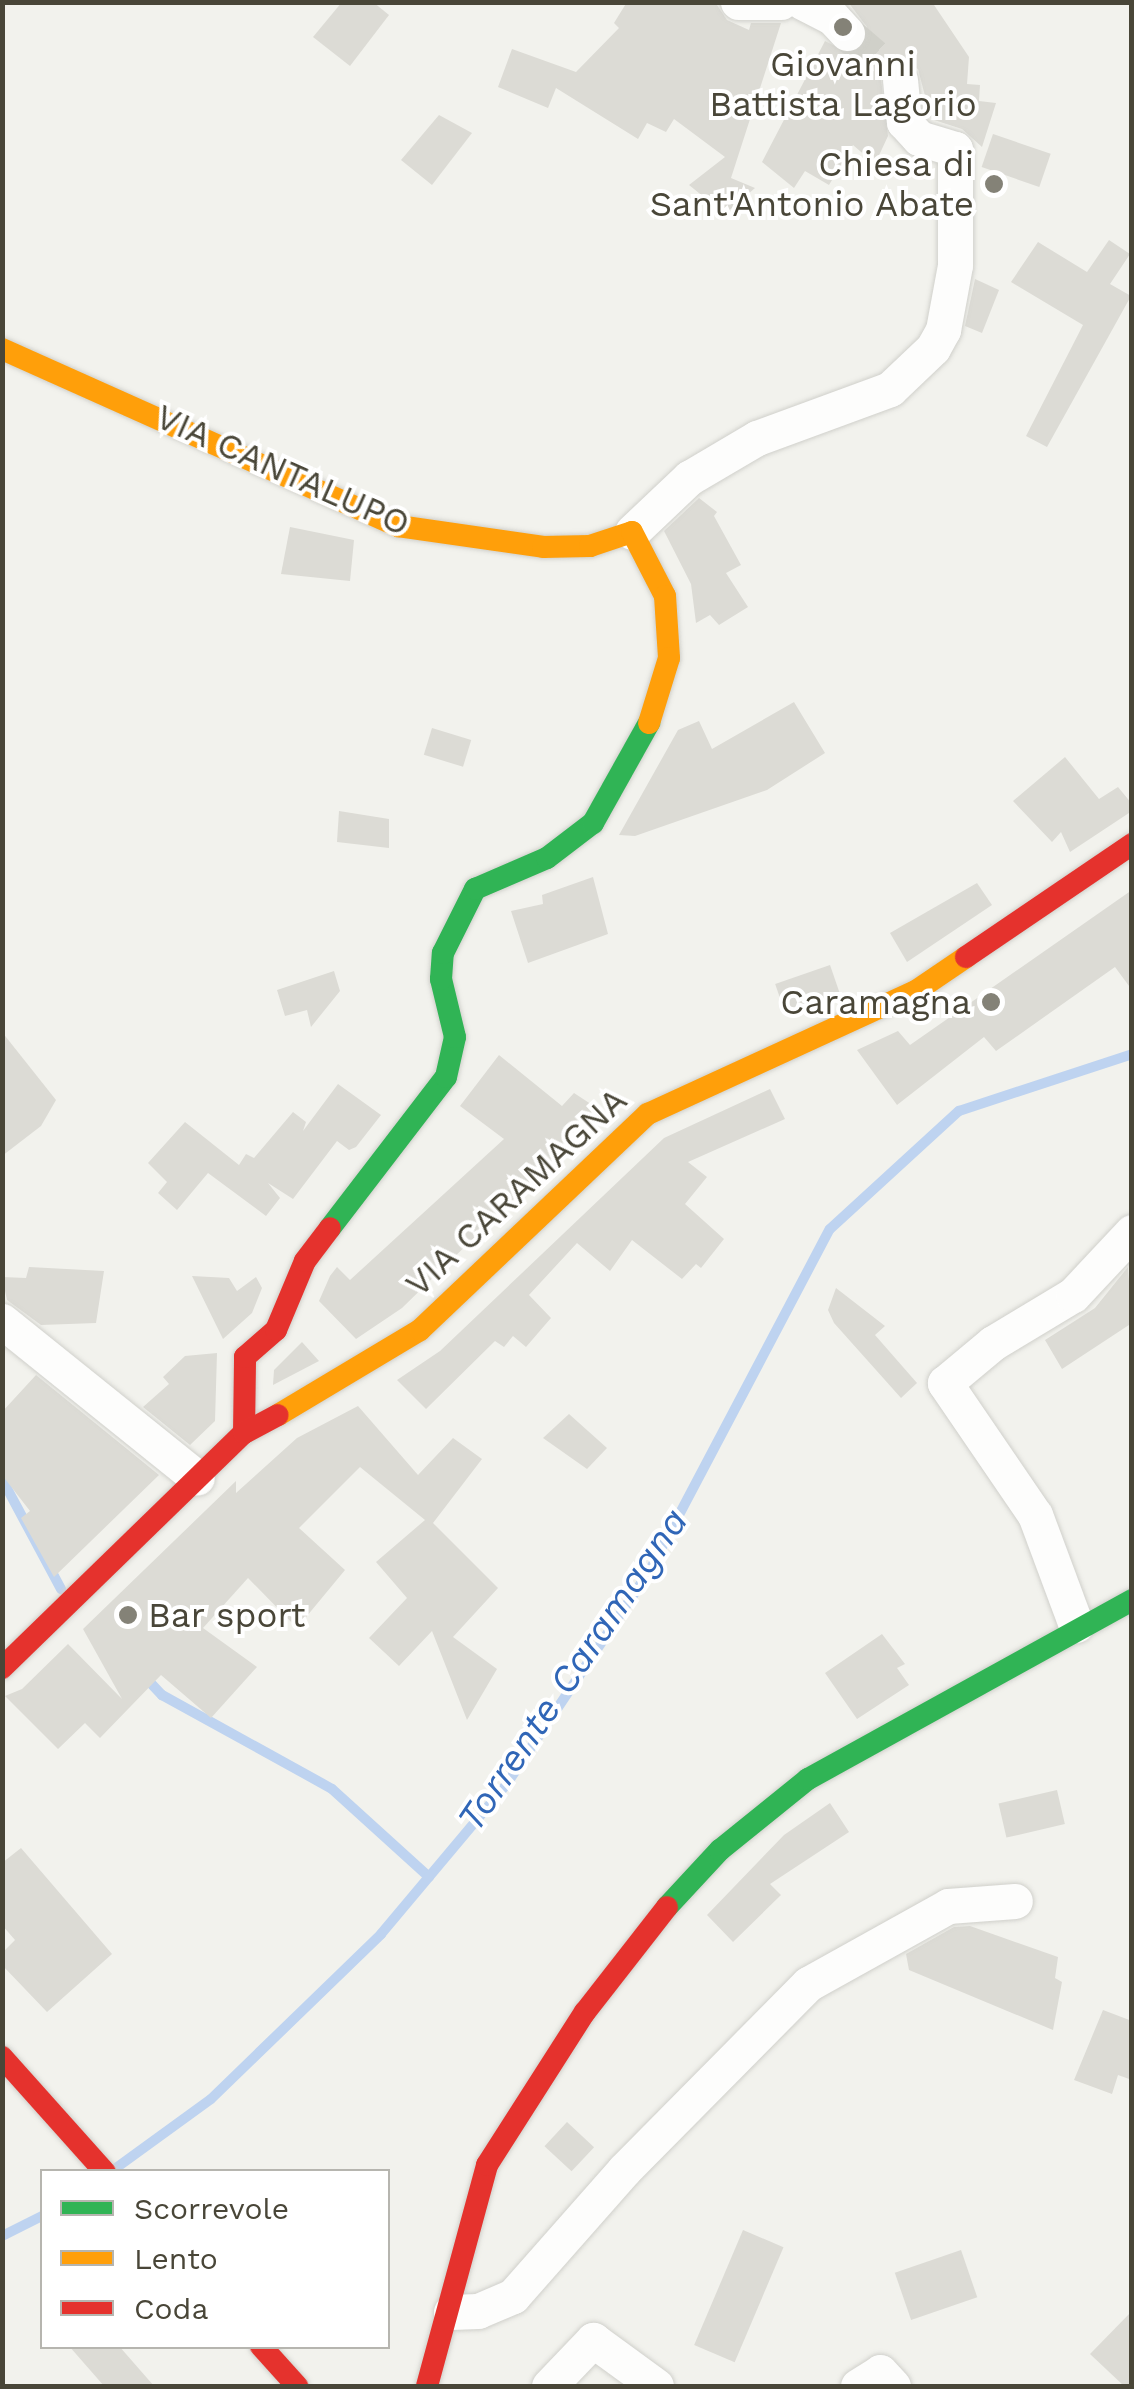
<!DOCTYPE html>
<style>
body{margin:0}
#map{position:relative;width:1134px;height:2389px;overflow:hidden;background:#f2f2ed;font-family:"Work Sans",sans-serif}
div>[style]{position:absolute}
.stream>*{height:10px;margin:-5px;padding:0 5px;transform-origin:5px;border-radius:5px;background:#bed3f0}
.building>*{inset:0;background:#dcdbd5;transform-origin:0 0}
.street-tunnel>*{height:35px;margin-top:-17.5px;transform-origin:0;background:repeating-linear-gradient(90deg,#d0d0c9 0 35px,transparent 0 53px)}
.roads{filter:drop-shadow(0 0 2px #d0d0cb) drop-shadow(0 0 2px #d0d0cb)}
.street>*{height:35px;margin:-17.5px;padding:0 17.5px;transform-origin:17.5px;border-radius:17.5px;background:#fdfdfc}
.fast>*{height:22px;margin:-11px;padding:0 11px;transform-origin:11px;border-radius:11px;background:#30b455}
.slow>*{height:22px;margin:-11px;padding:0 11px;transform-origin:11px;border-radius:11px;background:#ff9f0a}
.jam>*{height:22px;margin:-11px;padding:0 11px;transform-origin:11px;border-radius:11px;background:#e5322d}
.dots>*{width:28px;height:28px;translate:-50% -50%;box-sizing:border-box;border:5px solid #fff;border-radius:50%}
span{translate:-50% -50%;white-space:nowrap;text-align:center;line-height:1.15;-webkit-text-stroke:8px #fff;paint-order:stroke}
.poi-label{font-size:35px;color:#494638}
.right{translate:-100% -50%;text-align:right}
.left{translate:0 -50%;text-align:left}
.street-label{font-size:35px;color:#494638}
.water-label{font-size:38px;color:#3066b7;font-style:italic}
.frame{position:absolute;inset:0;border:5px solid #494638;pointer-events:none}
.legend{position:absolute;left:40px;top:2169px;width:350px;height:180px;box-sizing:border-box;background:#fff;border:2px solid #b6b5af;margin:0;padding:12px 18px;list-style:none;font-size:30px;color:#494638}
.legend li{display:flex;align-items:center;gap:20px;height:50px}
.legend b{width:50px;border:2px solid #b6b5af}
</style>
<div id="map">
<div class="stream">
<div style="left:2px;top:1479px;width:125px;rotate:61.8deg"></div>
<div style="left:145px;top:1677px;width:25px;rotate:47deg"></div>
<div style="left:162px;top:1695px;width:194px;rotate:28.9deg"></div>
<div style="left:332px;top:1789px;width:131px;rotate:42.2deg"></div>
<div style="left:116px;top:2168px;width:117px;rotate:-36deg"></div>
<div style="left:211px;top:2099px;width:237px;rotate:-44.1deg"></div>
<div style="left:381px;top:1934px;width:194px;rotate:-50deg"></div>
<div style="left:506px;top:1785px;width:261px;rotate:-56.2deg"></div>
<div style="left:651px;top:1568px;width:383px;rotate:-62.2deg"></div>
<div style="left:830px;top:1229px;width:175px;rotate:-42.5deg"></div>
<div style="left:959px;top:1111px;width:182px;rotate:-18.2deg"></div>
<div style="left:2px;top:2236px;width:45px;rotate:-26.6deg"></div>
</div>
<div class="building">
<div style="clip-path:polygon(342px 2px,373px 2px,389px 15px,350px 66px,313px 37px)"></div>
<div style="clip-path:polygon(627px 2px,715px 2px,727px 20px,749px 30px,751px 23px,781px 23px,731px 178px,755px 188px,725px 214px,689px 185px,725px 157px,674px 119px,666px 132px,647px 123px,638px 139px,556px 88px,548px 108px,498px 87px,512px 49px,576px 72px,619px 28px,614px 23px)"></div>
<div style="clip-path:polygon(848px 2px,932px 2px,969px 57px,967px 84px,980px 85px,979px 101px,996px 103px,982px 147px,962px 129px,931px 119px,918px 69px,899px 59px,880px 72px,888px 136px,875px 164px,853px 145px,829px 185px,805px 171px,794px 188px,762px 162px,825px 41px,851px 54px,867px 40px,867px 27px)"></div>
<div style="clip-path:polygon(439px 115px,472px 133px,432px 185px,401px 160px)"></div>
<div style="left:993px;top:134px;width:61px;height:35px;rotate:19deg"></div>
<div style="clip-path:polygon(1109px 240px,1130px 254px,1110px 284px,1131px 296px,1047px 447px,1026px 436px,1083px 325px,1011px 282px,1038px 242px,1087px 272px)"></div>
<div style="clip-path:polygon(975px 279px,999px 290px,982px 333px,965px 326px)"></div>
<div style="clip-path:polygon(699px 498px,717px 512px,714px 516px,741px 565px,726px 573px,748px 607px,719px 625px,710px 615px,696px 623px,691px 584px,664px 531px)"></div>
<div style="clip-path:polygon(290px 527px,354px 540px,350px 581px,281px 574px)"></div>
<div style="clip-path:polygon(794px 702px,825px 753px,767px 790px,635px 836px,619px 835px,678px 730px,699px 721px,712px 749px)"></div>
<div style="left:432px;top:728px;width:41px;height:28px;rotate:17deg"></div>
<div style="clip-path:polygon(1065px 757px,1099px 799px,1118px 787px,1132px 804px,1132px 811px,1070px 852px,1061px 832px,1052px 842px,1013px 801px)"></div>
<div style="clip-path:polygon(339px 811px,389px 819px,389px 848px,337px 842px)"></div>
<div style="clip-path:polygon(593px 877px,608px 934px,528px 963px,511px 911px,543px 904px,542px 895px)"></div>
<div style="clip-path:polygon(977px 883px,992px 905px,907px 962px,890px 933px)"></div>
<div style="clip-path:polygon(1132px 890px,1132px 990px,1115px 967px,996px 1051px,984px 1037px,897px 1105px,857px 1050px,898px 1031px,910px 1045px)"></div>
<div style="left:830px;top:965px;width:31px;height:58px;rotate:71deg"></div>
<div style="clip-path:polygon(334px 971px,340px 991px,311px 1027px,307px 1010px,285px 1016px,277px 990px)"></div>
<div style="clip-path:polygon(2px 1032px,56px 1100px,41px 1126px,2px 1156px)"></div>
<div style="clip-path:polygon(499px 1055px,562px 1106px,574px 1093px,603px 1112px,402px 1308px,356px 1339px,319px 1301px,330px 1276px,337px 1267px,350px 1280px,504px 1139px,460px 1106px)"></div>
<div style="clip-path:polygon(338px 1084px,381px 1115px,356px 1147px,349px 1150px,337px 1141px,293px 1199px,268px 1183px,280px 1198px,266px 1216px,208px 1173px,177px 1210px,158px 1193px,167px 1182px,148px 1163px,185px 1122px,239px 1165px,246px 1154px,254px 1158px,293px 1112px,306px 1122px,303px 1131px)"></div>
<div style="clip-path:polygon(770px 1089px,785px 1119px,688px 1162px,707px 1177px,685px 1204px,724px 1239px,701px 1268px,696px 1264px,682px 1279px,632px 1240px,610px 1271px,577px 1243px,529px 1295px,551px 1318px,526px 1347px,513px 1336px,504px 1347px,495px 1341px,426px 1409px,397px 1380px,440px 1351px,664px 1138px)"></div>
<div style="clip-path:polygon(29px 1267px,104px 1271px,96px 1323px,41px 1325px,7px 1300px,2px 1277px,26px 1278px)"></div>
<div style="clip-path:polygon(1128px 1267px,1132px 1323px,1062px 1369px,1045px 1340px,1095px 1308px)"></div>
<div style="clip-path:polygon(192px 1276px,229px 1278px,237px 1291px,256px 1277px,262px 1288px,252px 1313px,223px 1339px)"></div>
<div style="clip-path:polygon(836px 1288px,885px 1326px,875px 1335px,917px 1383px,901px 1398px,834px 1323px,828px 1310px)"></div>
<div style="clip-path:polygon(302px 1342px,319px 1361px,273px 1385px,274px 1370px)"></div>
<div style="clip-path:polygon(217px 1353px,215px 1421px,190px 1445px,143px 1407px,169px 1384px,163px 1377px,185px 1356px)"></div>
<div style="clip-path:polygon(36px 1375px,159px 1475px,54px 1577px,21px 1518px,30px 1511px,2px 1475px,2px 1412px)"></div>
<div style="clip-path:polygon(358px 1406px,418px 1475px,453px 1438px,482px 1459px,433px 1523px,498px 1588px,453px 1637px,497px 1669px,467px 1720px,432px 1631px,399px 1666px,369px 1638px,407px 1598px,376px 1562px,425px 1520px,360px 1467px,299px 1528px,345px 1570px,297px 1628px,248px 1578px,203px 1628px,257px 1667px,211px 1718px,161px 1675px,100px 1738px,85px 1723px,58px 1749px,5px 1696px,22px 1689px,68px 1644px,122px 1699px,83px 1629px,236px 1481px,236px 1493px,297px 1438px)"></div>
<div style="clip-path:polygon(569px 1414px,607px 1448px,587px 1469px,543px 1438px)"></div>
<div style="clip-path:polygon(882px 1634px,905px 1664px,897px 1668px,909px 1685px,857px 1719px,825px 1673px)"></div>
<div style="left:1057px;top:1790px;width:35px;height:60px;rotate:77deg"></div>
<div style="clip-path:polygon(830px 1803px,849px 1832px,770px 1884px,781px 1895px,733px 1942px,707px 1915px,784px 1835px)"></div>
<div style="clip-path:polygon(21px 1848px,112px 1954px,47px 2012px,2px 1965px,2px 1953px,15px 1940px,2px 1925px,2px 1863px)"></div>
<div style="clip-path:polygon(970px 1926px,1058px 1957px,1055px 1978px,1062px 1982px,1053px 2030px,909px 1970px,906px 1954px,954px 1927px)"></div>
<div style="clip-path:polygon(1103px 2010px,1132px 2021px,1132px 2080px,1118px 2075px,1112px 2094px,1074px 2080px)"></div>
<div style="left:567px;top:2122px;width:37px;height:33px;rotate:43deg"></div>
<div style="left:743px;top:2230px;width:44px;height:125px;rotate:23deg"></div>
<div style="left:961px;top:2250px;width:50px;height:70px;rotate:71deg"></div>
<div style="clip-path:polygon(1132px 2311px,1132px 2386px,1124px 2386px,1090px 2354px)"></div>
<div style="clip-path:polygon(69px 2346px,119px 2346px,154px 2386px,104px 2386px)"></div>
</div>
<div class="street-tunnel">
<div style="left:847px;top:33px;width:48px;rotate:40.7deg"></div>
</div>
<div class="roads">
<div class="street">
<div style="left:738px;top:2px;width:43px"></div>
<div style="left:802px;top:2px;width:34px;rotate:27deg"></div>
<div style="left:832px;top:17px;width:22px;rotate:47deg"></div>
<div style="left:632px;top:532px;width:79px;rotate:-43.5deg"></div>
<div style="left:689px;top:478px;width:79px;rotate:-30.5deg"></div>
<div style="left:757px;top:438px;width:142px;rotate:-20.2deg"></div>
<div style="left:890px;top:389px;width:59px;rotate:-43.6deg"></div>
<div style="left:933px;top:348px;width:21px;rotate:-61deg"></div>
<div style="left:943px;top:330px;width:66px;rotate:-79.5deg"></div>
<div style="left:955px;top:265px;width:116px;rotate:-90deg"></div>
<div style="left:955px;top:149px;width:38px;rotate:-163deg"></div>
<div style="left:919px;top:138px;width:22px;rotate:-133deg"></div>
<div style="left:904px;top:122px;width:42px;rotate:-95.4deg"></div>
<div style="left:2px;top:1321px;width:250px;rotate:38.8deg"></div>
<div style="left:1076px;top:1625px;width:117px;rotate:-110.4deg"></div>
<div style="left:1035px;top:1515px;width:160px;rotate:-124.3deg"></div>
<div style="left:945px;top:1383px;width:62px;rotate:-39.8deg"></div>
<div style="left:993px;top:1343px;width:93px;rotate:-31deg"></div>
<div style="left:1073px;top:1295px;width:86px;rotate:-46.9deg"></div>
<div style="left:451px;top:2312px;width:27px;rotate:-2deg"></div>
<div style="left:478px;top:2311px;width:38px;rotate:-23deg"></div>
<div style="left:513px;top:2296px;width:168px;rotate:-48.6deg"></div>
<div style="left:624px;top:2170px;width:262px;rotate:-45.3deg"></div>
<div style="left:808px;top:1984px;width:160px;rotate:-29.1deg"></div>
<div style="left:948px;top:1906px;width:67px;rotate:-4.3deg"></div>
<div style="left:549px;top:2386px;width:64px;rotate:-46.3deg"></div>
<div style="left:593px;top:2340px;width:78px;rotate:36.1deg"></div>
<div style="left:858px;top:2386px;width:26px;rotate:-32deg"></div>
<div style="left:880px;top:2372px;width:19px;rotate:47deg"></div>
</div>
<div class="fast">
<div style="left:330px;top:1228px;width:190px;rotate:-52.5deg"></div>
<div style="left:446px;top:1077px;width:41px;rotate:-77.3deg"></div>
<div style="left:455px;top:1037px;width:60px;rotate:-103.6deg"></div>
<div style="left:441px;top:979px;width:26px;rotate:-86deg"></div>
<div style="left:443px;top:953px;width:72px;rotate:-63.4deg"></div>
<div style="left:475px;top:889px;width:78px;rotate:-23.3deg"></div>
<div style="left:547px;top:858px;width:58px;rotate:-37.3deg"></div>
<div style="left:593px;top:823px;width:115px;rotate:-60.8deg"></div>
<div style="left:667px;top:1907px;width:78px;rotate:-47.1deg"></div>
<div style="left:720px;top:1850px;width:113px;rotate:-38.9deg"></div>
<div style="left:808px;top:1779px;width:370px;rotate:-28.9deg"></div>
</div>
<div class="slow">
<div style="left:2px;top:349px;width:434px;rotate:24.1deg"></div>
<div style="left:398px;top:526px;width:147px;rotate:8.2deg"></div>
<div style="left:543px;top:547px;width:47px;rotate:-1.2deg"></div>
<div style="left:590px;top:546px;width:44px;rotate:-18.4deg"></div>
<div style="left:632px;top:532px;width:72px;rotate:62.7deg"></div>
<div style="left:665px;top:596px;width:62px;rotate:86.3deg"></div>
<div style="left:669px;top:658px;width:68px;rotate:107.1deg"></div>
<div style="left:278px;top:1415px;width:165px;rotate:-30.9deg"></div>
<div style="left:420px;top:1330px;width:314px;rotate:-43.5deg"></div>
<div style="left:648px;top:1114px;width:295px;rotate:-24.7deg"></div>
<div style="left:916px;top:991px;width:60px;rotate:-34.2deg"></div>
</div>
<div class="jam">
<div style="left:966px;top:957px;width:201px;rotate:-34.2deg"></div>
<div style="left:244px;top:1433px;width:76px;rotate:-89.2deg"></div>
<div style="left:245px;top:1357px;width:41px;rotate:-41.1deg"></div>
<div style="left:276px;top:1330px;width:75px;rotate:-67.2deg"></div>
<div style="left:305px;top:1261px;width:41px;rotate:-52.9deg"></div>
<div style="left:2px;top:1668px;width:337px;rotate:-44.2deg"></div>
<div style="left:244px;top:1433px;width:38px;rotate:-28deg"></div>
<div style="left:2px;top:2057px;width:154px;rotate:48.2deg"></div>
<div style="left:261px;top:2346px;width:54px;rotate:48deg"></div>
<div style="left:427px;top:2386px;width:229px;rotate:-74.8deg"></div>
<div style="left:487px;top:2165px;width:182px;rotate:-57.4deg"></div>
<div style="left:585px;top:2012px;width:133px;rotate:-52deg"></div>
</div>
</div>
<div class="dots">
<div style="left:843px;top:27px;background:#848277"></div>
<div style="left:994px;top:184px;background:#848277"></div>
<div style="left:991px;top:1002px;background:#848277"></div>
<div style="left:128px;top:1615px;background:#848277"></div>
</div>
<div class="poi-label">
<span style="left:843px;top:84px">Giovanni<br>Battista Lagorio</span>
<span class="right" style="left:974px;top:184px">Chiesa di<br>Sant'Antonio Abate</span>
<span class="right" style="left:971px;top:1002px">Caramagna</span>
<span class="left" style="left:148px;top:1615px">Bar sport</span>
</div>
<div class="street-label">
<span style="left:283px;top:470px;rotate:24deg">VIA CANTALUPO</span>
<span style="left:516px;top:1192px;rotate:-43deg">VIA CARAMAGNA</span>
</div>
<div class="water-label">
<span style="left:573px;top:1670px;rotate:-56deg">Torrente Caramagna</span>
</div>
<div class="frame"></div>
<ul class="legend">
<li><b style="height:12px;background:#30b455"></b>Scorrevole</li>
<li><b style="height:12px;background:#ff9f0a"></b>Lento</li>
<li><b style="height:12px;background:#e5322d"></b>Coda</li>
</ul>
</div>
